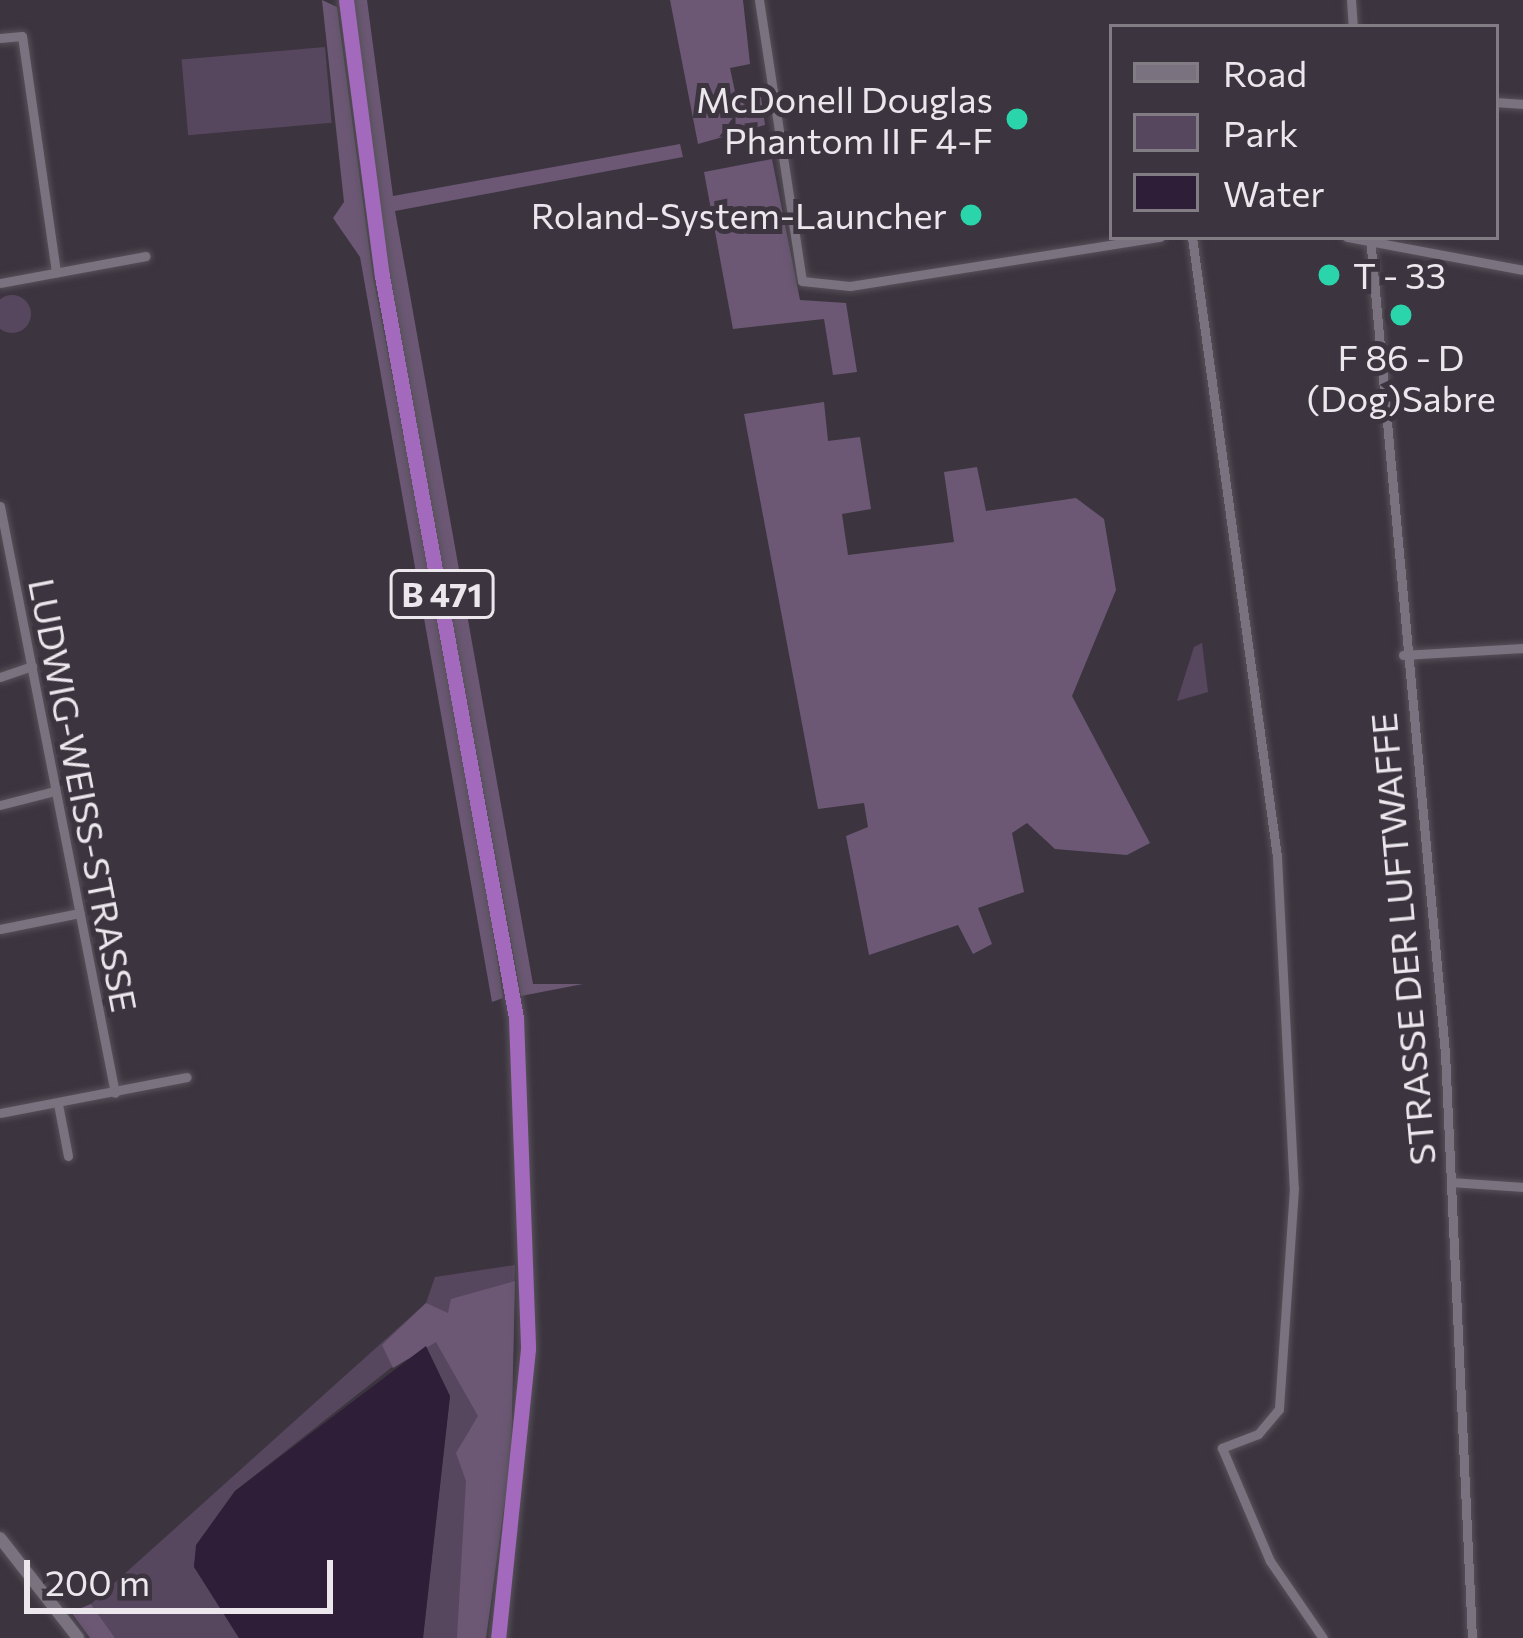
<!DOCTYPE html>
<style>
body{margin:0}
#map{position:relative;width:1523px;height:1638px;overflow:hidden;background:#3c353f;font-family:Commissioner,sans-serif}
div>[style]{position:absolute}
.green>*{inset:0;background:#57475e;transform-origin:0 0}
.round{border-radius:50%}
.forest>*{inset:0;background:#6c5875}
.water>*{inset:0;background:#2f1e37}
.roads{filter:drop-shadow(0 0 3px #57515a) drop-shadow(0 0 3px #57515a)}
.minor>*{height:9px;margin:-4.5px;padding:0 4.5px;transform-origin:4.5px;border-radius:4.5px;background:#7a727e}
.tertiary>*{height:12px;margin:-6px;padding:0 6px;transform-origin:6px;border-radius:6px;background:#7a727e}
.trunk>*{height:15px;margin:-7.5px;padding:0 7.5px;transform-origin:7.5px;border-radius:7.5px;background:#a369bc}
.dots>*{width:33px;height:33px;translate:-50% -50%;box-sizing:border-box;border:6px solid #3c353f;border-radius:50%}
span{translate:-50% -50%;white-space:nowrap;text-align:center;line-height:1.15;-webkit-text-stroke:10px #3c353f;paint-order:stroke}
.shield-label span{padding:3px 9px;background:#3c353f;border:3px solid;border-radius:9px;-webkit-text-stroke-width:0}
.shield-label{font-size:33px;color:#ebe7ed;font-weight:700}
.poi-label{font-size:36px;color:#ebe7ed}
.right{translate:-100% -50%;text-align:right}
.left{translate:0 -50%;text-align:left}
.street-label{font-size:36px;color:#ebe7ed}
.legend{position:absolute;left:1109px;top:24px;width:390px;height:216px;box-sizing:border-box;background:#3c353f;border:3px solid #827c85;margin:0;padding:15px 21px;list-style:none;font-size:36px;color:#ebe7ed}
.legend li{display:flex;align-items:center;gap:24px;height:60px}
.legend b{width:60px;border:3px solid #827c85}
.scale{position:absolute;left:24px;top:1560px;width:309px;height:54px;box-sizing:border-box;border:6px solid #ebe7ed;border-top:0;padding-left:15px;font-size:36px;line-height:42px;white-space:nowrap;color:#ebe7ed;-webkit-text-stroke:9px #3c353f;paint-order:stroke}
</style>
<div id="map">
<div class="green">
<div style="left:325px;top:47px;width:76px;height:144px;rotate:85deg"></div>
<div class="round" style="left:-7px;top:295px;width:38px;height:38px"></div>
<div style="clip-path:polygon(1202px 643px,1208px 692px,1177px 701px,1194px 647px)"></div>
<div style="clip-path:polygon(515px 1265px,511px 1455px,486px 1638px,423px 1638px,450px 1396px,406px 1356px,235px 1491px,197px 1545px,194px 1566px,239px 1638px,115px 1638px,91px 1604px,426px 1303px,435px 1277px)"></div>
</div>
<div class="forest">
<div style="clip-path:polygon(322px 0,337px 7px,373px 277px,469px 772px,503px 998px,492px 1002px,360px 257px,333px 218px,344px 202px)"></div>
<div style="clip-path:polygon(351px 0,367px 0,393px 196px,680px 144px,683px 157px,395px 211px,533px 984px,583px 984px,521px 996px,388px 273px)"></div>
<div style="clip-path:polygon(670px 0,743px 0,750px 64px,730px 68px,737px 101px,761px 97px,765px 125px,698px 144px)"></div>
<div style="clip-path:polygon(772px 159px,800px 300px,846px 303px,857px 372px,833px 375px,824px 319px,733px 329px,704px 172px)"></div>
<div style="clip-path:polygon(824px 402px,828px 441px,860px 437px,871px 509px,842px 514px,848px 555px,954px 542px,944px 472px,977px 467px,986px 511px,1076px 498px,1104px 519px,1116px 590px,1072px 696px,1150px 843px,1127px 855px,1055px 849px,1027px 823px,1012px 833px,1024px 892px,978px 908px,992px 944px,973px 954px,958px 925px,869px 955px,846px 836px,868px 827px,864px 803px,818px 809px,744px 414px)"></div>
<div style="clip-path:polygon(515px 1281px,511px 1455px,486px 1638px,457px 1638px,466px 1481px,456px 1453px,478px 1416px,436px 1342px,393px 1368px,382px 1345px,426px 1303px,448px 1313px,451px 1299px)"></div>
<div style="clip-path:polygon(91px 1604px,115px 1638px,90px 1638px,71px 1612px)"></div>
</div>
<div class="water">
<div style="clip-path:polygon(426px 1346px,450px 1396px,423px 1638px,239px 1638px,194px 1567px,196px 1545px,235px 1491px)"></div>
</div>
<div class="roads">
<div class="minor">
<div style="left:759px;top:0;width:284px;rotate:81.3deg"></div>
<div style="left:802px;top:281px;width:48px;rotate:5.9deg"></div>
<div style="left:850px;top:286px;width:314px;rotate:-9deg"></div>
<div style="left:1351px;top:0;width:27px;rotate:86deg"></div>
<div style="left:0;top:38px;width:22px;rotate:-5deg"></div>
<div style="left:22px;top:36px;width:239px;rotate:81.8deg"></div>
<div style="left:1496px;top:102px;width:27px;rotate:4deg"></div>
<div style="left:1192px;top:237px;width:626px;rotate:82.19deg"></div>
<div style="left:1277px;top:857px;width:331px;rotate:87.1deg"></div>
<div style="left:1294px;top:1188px;width:222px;rotate:93.9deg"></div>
<div style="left:1279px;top:1409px;width:33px;rotate:130deg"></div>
<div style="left:1258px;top:1434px;width:39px;rotate:159deg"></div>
<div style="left:1222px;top:1448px;width:123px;rotate:67deg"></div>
<div style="left:1270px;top:1561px;width:93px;rotate:55.5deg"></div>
<div style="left:1347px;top:237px;width:179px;rotate:10.6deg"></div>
<div style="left:1370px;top:237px;width:819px;rotate:84.75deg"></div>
<div style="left:1445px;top:1053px;width:586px;rotate:87.36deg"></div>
<div style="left:0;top:283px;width:148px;rotate:-10.5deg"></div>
<div style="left:0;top:506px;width:598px;rotate:78.92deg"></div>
<div style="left:1403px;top:655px;width:120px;rotate:-3.3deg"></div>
<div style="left:0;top:677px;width:34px;rotate:-19deg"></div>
<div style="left:0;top:805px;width:57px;rotate:-14.3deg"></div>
<div style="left:0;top:929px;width:81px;rotate:-11.4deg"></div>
<div style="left:58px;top:1104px;width:53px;rotate:79.1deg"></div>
<div style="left:0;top:1113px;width:190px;rotate:-10.9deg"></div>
<div style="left:1451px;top:1182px;width:72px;rotate:4deg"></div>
</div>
<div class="tertiary">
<div style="left:0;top:1538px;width:127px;rotate:52deg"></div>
</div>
<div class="trunk">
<div style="left:346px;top:0;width:278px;rotate:82.6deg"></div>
<div style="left:382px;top:276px;width:754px;rotate:79.76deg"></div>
<div style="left:516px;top:1018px;width:331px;rotate:87.9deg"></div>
<div style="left:528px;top:1349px;width:291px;rotate:95.9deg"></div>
</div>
</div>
<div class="dots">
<div style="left:1017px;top:119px;background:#2bd5ac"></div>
<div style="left:971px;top:215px;background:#2bd5ac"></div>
<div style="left:1329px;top:275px;background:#2bd5ac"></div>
<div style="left:1401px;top:315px;background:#2bd5ac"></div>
</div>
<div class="shield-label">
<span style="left:442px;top:594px">B 471</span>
</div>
<div class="poi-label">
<span class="right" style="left:993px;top:119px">McDonell Douglas<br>Phantom II F 4-F</span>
<span class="right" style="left:947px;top:215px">Roland-System-Launcher</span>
<span class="left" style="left:1353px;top:275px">T - 33</span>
<span style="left:1401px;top:377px">F 86 - D<br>(Dog)Sabre</span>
</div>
<div class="street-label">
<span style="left:84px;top:795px;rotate:79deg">LUDWIG-WEISS-STRASSE</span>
<span style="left:1402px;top:939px;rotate:-95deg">STRASSE DER LUFTWAFFE</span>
</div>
<ul class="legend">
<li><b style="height:15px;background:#7a727e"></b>Road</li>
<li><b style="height:33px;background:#57475e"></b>Park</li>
<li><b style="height:33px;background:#2f1e37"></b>Water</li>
</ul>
<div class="scale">200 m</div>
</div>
